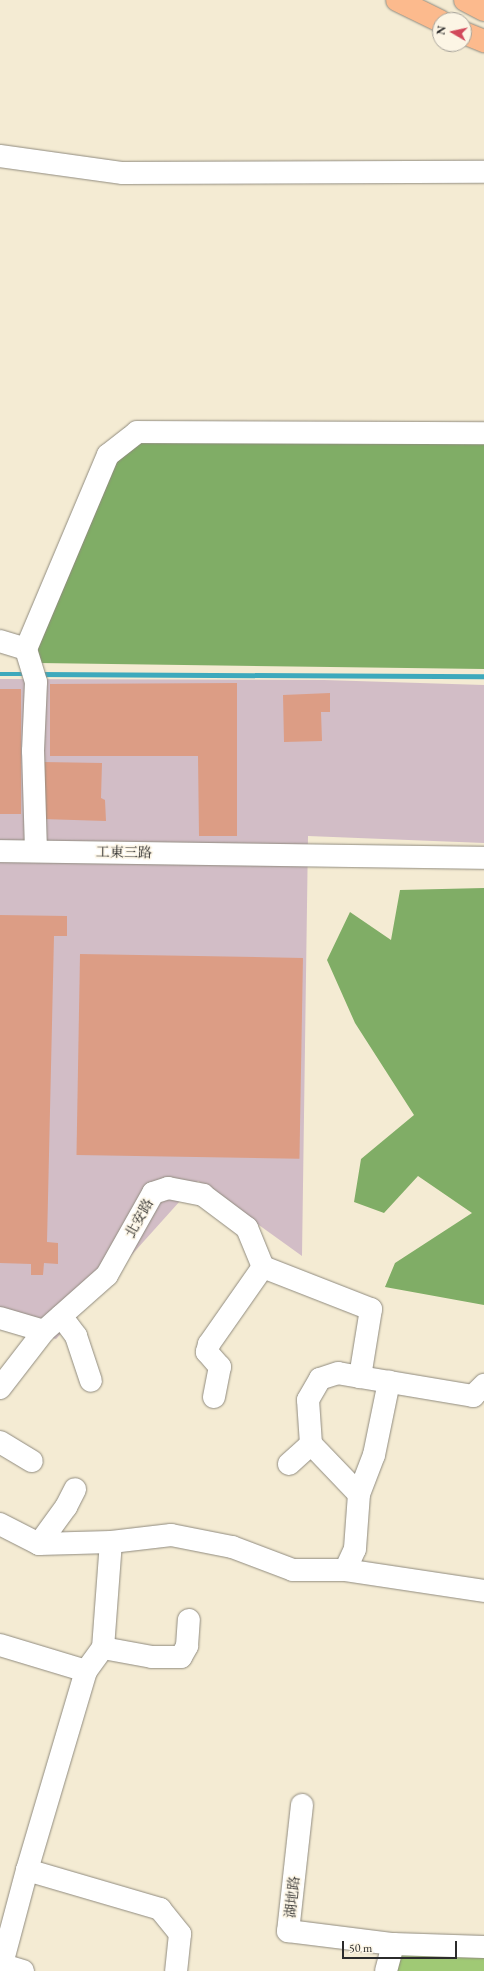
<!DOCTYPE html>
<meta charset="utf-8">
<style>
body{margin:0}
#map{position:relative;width:484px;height:1971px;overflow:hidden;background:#f4ebd3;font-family:"EB Garamond","Noto Serif TC",serif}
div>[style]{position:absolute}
.industrial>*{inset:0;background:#d2bdc6}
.green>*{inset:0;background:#a0c975}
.forest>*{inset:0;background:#80ad66}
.stream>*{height:4.5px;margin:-2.25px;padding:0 2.25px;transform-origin:2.25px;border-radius:2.25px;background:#3da9bc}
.building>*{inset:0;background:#dc9d85;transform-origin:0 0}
.roads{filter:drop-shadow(0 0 1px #908b7f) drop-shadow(0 0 1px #908b7f)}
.minor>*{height:22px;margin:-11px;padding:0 11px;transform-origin:11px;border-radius:11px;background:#fff}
.highway>*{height:22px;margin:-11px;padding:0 11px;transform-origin:11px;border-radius:11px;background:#fcba8d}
span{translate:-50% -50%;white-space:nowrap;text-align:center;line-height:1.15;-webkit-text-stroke:3px #fcf5e5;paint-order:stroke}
.street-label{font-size:14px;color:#2b2b2b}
.north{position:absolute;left:432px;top:12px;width:40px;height:40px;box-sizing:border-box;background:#fcf5e5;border:1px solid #a8a49b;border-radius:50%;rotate:279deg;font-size:11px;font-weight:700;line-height:16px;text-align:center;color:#2b2b2b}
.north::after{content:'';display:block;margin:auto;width:14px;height:18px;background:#d1495b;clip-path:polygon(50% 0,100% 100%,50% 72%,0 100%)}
.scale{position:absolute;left:342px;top:1941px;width:115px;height:18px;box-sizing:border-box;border:2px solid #2b2b2b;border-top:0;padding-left:5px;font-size:12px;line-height:14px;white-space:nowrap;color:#2b2b2b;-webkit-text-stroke:3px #fcf5e5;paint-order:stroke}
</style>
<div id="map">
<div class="industrial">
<div style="clip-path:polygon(0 679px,324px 680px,484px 685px,484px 843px,308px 836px,302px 1256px,198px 1181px,56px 1339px,0 1324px)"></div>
</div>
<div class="green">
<div style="clip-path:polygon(399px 1951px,484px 1956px,484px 1971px,394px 1971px)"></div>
</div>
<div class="forest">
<div style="clip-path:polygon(125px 427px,484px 444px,484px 669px,39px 663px,24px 652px,85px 486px)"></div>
<div style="clip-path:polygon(484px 888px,484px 1305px,385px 1287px,395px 1263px,472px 1213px,418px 1176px,384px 1213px,354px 1202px,361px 1159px,414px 1115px,355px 1023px,327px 960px,350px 912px,391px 940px,400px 890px)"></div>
</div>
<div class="stream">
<div style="left:0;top:674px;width:26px"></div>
<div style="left:40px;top:674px;width:444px;rotate:0.3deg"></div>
</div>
<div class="building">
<div style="clip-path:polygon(237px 683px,237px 836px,199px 836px,198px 756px,50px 756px,50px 684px)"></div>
<div style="left:0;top:689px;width:21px;height:125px"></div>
<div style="clip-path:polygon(330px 693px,330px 712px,321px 712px,322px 741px,284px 742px,283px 695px)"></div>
<div style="clip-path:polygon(43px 762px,102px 763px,101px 798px,105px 800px,106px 821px,42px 819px)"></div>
<div style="clip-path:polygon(0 915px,67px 916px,67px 936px,54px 936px,47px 1242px,58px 1243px,58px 1264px,44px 1263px,43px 1275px,31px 1275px,31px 1264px,0 1263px)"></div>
<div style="left:80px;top:954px;width:223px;height:201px;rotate:1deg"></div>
</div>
<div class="roads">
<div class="minor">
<div style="left:0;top:156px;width:124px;rotate:7.9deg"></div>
<div style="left:123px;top:173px;width:361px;rotate:-0.2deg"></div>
<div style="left:0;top:641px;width:27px;rotate:17deg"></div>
<div style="left:0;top:851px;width:484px;rotate:0.8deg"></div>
<div style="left:36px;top:851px;width:100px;rotate:-91.7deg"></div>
<div style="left:33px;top:751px;width:69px;rotate:-87.5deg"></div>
<div style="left:36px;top:682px;width:34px;rotate:-107deg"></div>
<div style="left:26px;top:649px;width:211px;rotate:-67.1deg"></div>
<div style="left:108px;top:455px;width:37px;rotate:-38deg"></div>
<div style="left:137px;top:432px;width:347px;rotate:0.2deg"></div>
<div style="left:61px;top:1316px;width:25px;rotate:53deg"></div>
<div style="left:76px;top:1336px;width:47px;rotate:71.6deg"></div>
<div style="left:0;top:1318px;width:46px;rotate:16.5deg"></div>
<div style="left:360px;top:1377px;width:115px;rotate:9.5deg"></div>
<div style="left:473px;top:1396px;width:16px;rotate:-45deg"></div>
<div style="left:0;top:1388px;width:72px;rotate:-52.3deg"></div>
<div style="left:44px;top:1331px;width:84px;rotate:-41.6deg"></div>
<div style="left:107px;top:1275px;width:94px;rotate:-60.7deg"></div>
<div style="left:153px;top:1193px;width:16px;rotate:-18deg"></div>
<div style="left:168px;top:1188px;width:36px;rotate:11deg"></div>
<div style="left:203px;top:1195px;width:55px;rotate:36.9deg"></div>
<div style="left:247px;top:1228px;width:42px;rotate:67.7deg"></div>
<div style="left:263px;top:1267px;width:116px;rotate:21.3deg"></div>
<div style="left:371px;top:1309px;width:69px;rotate:99.2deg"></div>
<div style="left:360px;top:1377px;width:22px;rotate:-170deg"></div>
<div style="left:338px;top:1373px;width:19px;rotate:162deg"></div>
<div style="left:320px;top:1379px;width:24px;rotate:120deg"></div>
<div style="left:308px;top:1400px;width:44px;rotate:86.1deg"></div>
<div style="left:311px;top:1444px;width:69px;rotate:46.2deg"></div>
<div style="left:359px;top:1494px;width:55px;rotate:94.2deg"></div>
<div style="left:355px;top:1549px;width:23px;rotate:115deg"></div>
<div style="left:345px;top:1570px;width:52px;rotate:180deg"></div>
<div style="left:293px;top:1570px;width:65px;rotate:-159.3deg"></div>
<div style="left:232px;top:1547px;width:62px;rotate:-168.9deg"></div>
<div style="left:171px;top:1535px;width:60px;rotate:173.3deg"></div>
<div style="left:111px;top:1542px;width:72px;rotate:178.4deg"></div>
<div style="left:39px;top:1544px;width:44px;rotate:-152.9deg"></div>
<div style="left:214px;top:1397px;width:31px;rotate:-79deg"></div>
<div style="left:220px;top:1367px;width:20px;rotate:-131deg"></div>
<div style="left:207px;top:1352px;width:8px;rotate:-76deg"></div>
<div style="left:209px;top:1344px;width:94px;rotate:-55deg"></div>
<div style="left:0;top:1442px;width:37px;rotate:31deg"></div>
<div style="left:289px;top:1464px;width:30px;rotate:-42deg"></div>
<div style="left:359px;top:1494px;width:42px;rotate:-69deg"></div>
<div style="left:374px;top:1455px;width:75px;rotate:-78.4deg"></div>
<div style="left:39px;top:1544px;width:46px;rotate:-53.9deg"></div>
<div style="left:66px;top:1507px;width:20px;rotate:-63deg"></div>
<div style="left:345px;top:1570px;width:141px;rotate:8.6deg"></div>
<div style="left:0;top:1645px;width:90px;rotate:16.8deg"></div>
<div style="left:103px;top:1648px;width:50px;rotate:10.4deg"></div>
<div style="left:152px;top:1657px;width:29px"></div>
<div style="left:181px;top:1657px;width:13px;rotate:-61deg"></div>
<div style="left:187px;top:1646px;width:26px;rotate:-86deg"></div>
<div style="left:302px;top:1805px;width:127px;rotate:96.3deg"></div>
<div style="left:288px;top:1931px;width:106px;rotate:7.1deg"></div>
<div style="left:393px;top:1944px;width:91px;rotate:1.9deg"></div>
<div style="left:27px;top:1870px;width:139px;rotate:16.3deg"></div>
<div style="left:160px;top:1909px;width:32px;rotate:51deg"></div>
<div style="left:180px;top:1934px;width:37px;rotate:96deg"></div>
<div style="left:0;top:1964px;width:24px;rotate:17deg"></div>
<div style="left:2px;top:1964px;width:97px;rotate:-75.1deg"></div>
<div style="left:27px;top:1870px;width:208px;rotate:-73.5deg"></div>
<div style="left:86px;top:1671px;width:29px;rotate:-54deg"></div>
<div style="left:103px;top:1648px;width:106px;rotate:-85.7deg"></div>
<div style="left:386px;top:1971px;width:28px;rotate:-75deg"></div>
</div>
<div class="highway">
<div style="left:397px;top:0;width:48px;rotate:26deg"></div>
<div style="left:465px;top:0;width:21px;rotate:28deg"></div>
<div style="left:464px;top:33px;width:22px;rotate:22deg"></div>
</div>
</div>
<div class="street-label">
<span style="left:124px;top:852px;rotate:1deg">工東三路</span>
<span style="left:139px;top:1218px;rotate:-61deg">北安路</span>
<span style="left:292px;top:1897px;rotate:-84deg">湖地路</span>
</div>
<div class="north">N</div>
<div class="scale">50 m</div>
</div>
